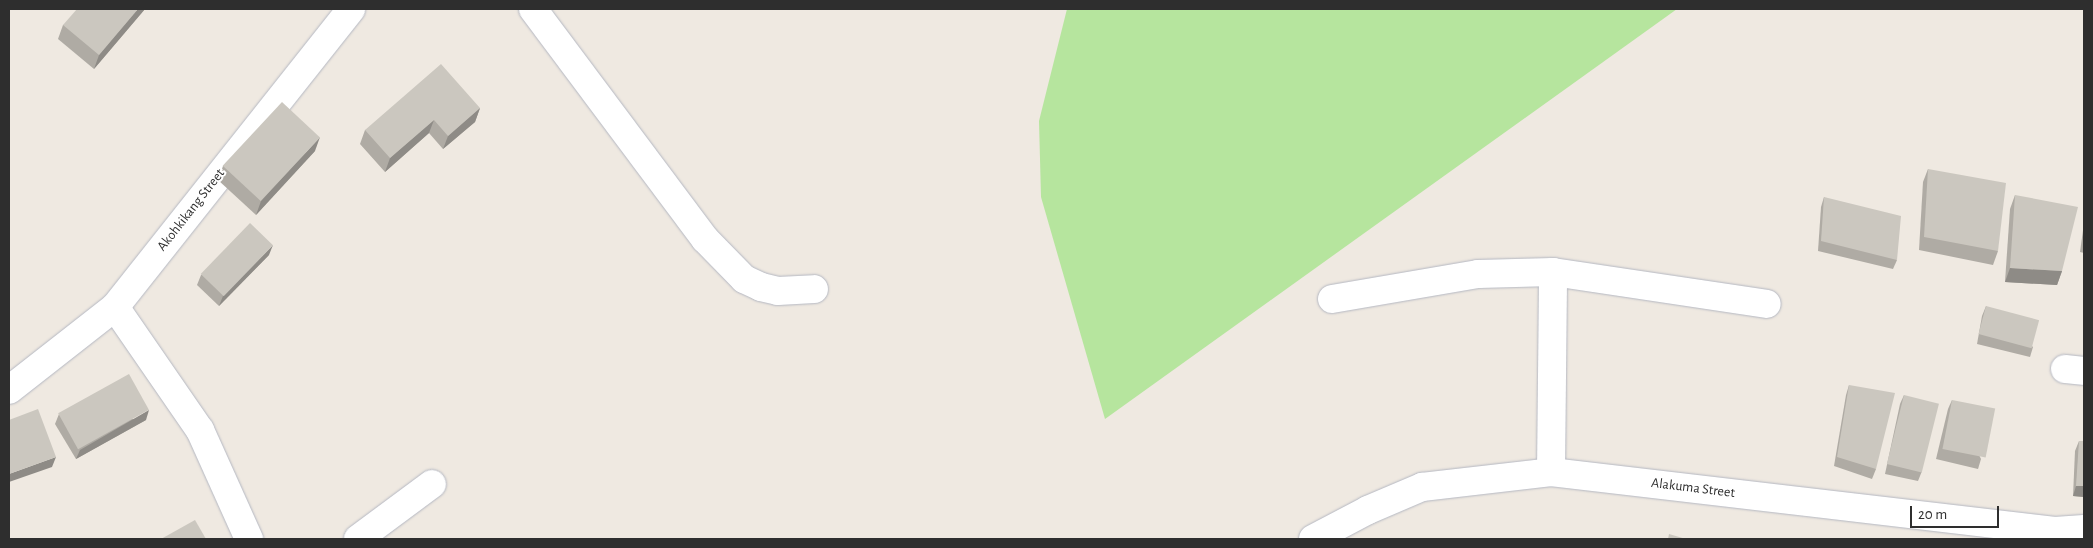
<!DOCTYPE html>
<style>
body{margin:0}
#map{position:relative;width:2093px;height:548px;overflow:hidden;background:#efe9e1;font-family:"Alegreya Sans",sans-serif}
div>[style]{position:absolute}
.green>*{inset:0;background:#b6e59e}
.roads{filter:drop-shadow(0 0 1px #b4b7c1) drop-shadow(0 0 1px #b4b7c1)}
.street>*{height:28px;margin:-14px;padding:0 14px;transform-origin:14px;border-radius:14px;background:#fff}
.secondary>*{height:28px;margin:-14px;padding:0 14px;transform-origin:14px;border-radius:14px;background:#fff}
.wall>*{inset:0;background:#afaba4}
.shaded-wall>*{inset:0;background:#8e8b86}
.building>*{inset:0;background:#cbc7bf;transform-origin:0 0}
span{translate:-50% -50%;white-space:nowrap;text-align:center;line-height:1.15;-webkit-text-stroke:4px #fff;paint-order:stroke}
.street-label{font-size:14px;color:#2e2e2e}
.frame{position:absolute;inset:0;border:10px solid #2e2e2e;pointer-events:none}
.scale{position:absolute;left:1910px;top:506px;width:89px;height:22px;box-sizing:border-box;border:2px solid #2e2e2e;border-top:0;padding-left:6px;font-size:15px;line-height:18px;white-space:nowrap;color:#2e2e2e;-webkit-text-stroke:4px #fff;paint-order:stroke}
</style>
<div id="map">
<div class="green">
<div style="clip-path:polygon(1067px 9px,1677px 9px,1105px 419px,1041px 197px,1039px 121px)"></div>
</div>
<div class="roads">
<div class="street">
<div style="left:533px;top:9px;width:287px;rotate:53.2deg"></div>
<div style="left:705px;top:239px;width:56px;rotate:45.7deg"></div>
<div style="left:744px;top:279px;width:19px;rotate:25deg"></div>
<div style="left:761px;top:287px;width:17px;rotate:13deg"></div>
<div style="left:778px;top:291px;width:36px;rotate:-3deg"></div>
<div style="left:1332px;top:299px;width:148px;rotate:-9.7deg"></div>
<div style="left:1478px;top:274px;width:75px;rotate:-1.5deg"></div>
<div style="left:1553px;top:272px;width:216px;rotate:8.5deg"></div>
<div style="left:115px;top:307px;width:150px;rotate:55.4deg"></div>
<div style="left:200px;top:430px;width:120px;rotate:65.8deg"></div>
<div style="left:2065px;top:369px;width:19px;rotate:6deg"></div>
<div style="left:1551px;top:472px;width:200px;rotate:-89.4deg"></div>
<div style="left:358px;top:539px;width:92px;rotate:-36.6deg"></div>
<div style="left:1313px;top:539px;width:62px;rotate:-27.8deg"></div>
<div style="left:1368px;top:510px;width:59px;rotate:-23.1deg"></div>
<div style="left:1422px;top:487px;width:130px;rotate:-6.6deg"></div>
<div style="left:1551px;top:472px;width:507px;rotate:6.68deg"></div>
<div style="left:2055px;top:531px;width:29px;rotate:-4deg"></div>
</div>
<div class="secondary">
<div style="left:9px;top:390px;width:135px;rotate:-38.1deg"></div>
<div style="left:115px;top:307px;width:380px;rotate:-51.6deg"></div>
</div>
</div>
<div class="wall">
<div style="clip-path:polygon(145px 9px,94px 69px,58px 39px,63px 25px)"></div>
<div style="clip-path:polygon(480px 108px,475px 122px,443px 149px,429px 133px,385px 172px,360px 144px,365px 130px)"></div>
<div style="clip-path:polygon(315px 151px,256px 215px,218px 180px,223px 166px)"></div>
<div style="clip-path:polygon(1928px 169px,1998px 251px,1993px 265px,1919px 250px,1923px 182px)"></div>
<div style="clip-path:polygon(2015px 195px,2062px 271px,2057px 285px,2005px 282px,2010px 209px)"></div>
<div style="clip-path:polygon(1824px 197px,1897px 260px,1893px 269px,1818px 251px,1821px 207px)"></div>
<div style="clip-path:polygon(2084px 223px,2084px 253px,2080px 252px)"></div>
<div style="clip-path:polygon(269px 255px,219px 306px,197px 285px,201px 275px)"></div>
<div style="clip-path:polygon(2084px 295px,2084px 333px,2083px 333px)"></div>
<div style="clip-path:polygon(1986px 306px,2033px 347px,2030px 357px,1977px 344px,1982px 316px)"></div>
<div style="clip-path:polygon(1849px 385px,1876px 469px,1872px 479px,1834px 466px,1846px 395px)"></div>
<div style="clip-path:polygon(1904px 395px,1922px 471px,1918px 481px,1885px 474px,1900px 404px)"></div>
<div style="clip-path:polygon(1952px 400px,1981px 459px,1978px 469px,1936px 459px,1948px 409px)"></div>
<div style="clip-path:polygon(59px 414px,146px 420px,76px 459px,55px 424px)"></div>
<div style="clip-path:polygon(2079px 441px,2084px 497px,2073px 496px,2075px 451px)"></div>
</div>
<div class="shaded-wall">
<div style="clip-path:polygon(138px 9px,145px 9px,94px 69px,99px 55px)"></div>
<div style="clip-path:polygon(480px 108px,475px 122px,443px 149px,448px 136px)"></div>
<div style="clip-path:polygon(434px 120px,429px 133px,385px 172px,390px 158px)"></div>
<div style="clip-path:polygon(320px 137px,315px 151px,256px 215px,261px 201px)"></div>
<div style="clip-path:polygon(273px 245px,269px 255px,219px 306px,223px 296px)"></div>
<div style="clip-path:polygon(2010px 268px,2062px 271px,2057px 285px,2005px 282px)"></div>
<div style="clip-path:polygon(149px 410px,146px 420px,76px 459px,80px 450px)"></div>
<div style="clip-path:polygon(56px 457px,52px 467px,9px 482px,9px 474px)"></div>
<div style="clip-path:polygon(2076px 486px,2084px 486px,2084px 497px,2073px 496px)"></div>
</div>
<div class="building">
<div style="clip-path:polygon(77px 9px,138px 9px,99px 55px,63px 25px)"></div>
<div style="clip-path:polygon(441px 64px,480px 108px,448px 136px,434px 120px,390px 158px,365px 130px)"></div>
<div style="left:282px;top:102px;width:52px;height:87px;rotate:43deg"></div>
<div style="clip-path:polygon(1928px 169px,2006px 183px,1998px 251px,1924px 237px)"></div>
<div style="clip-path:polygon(2015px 195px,2078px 207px,2062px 271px,2010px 268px)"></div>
<div style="clip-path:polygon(1824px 197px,1901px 216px,1897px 260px,1821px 241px)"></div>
<div style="left:250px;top:223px;width:32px;height:71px;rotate:44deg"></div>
<div style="left:1986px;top:306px;width:55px;height:29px;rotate:15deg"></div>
<div style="left:129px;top:374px;width:41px;height:81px;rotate:61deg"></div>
<div style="clip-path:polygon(1849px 385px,1895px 393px,1876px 469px,1837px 457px)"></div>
<div style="left:1904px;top:395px;width:36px;height:71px;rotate:14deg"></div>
<div style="left:1952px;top:400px;width:44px;height:50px;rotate:11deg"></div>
<div style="clip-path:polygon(38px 409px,56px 457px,9px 474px,9px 420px)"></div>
<div style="clip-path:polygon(2079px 441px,2084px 441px,2084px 486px,2076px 486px)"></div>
<div style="clip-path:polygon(195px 520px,206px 539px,161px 539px)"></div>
<div style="clip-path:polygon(1669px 534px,1686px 539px,1668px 539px)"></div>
</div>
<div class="street-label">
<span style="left:191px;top:210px;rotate:-52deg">Akohkikang Street</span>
<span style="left:1693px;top:488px;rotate:7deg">Alakuma Street</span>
</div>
<div class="frame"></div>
<div class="scale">20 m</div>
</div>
